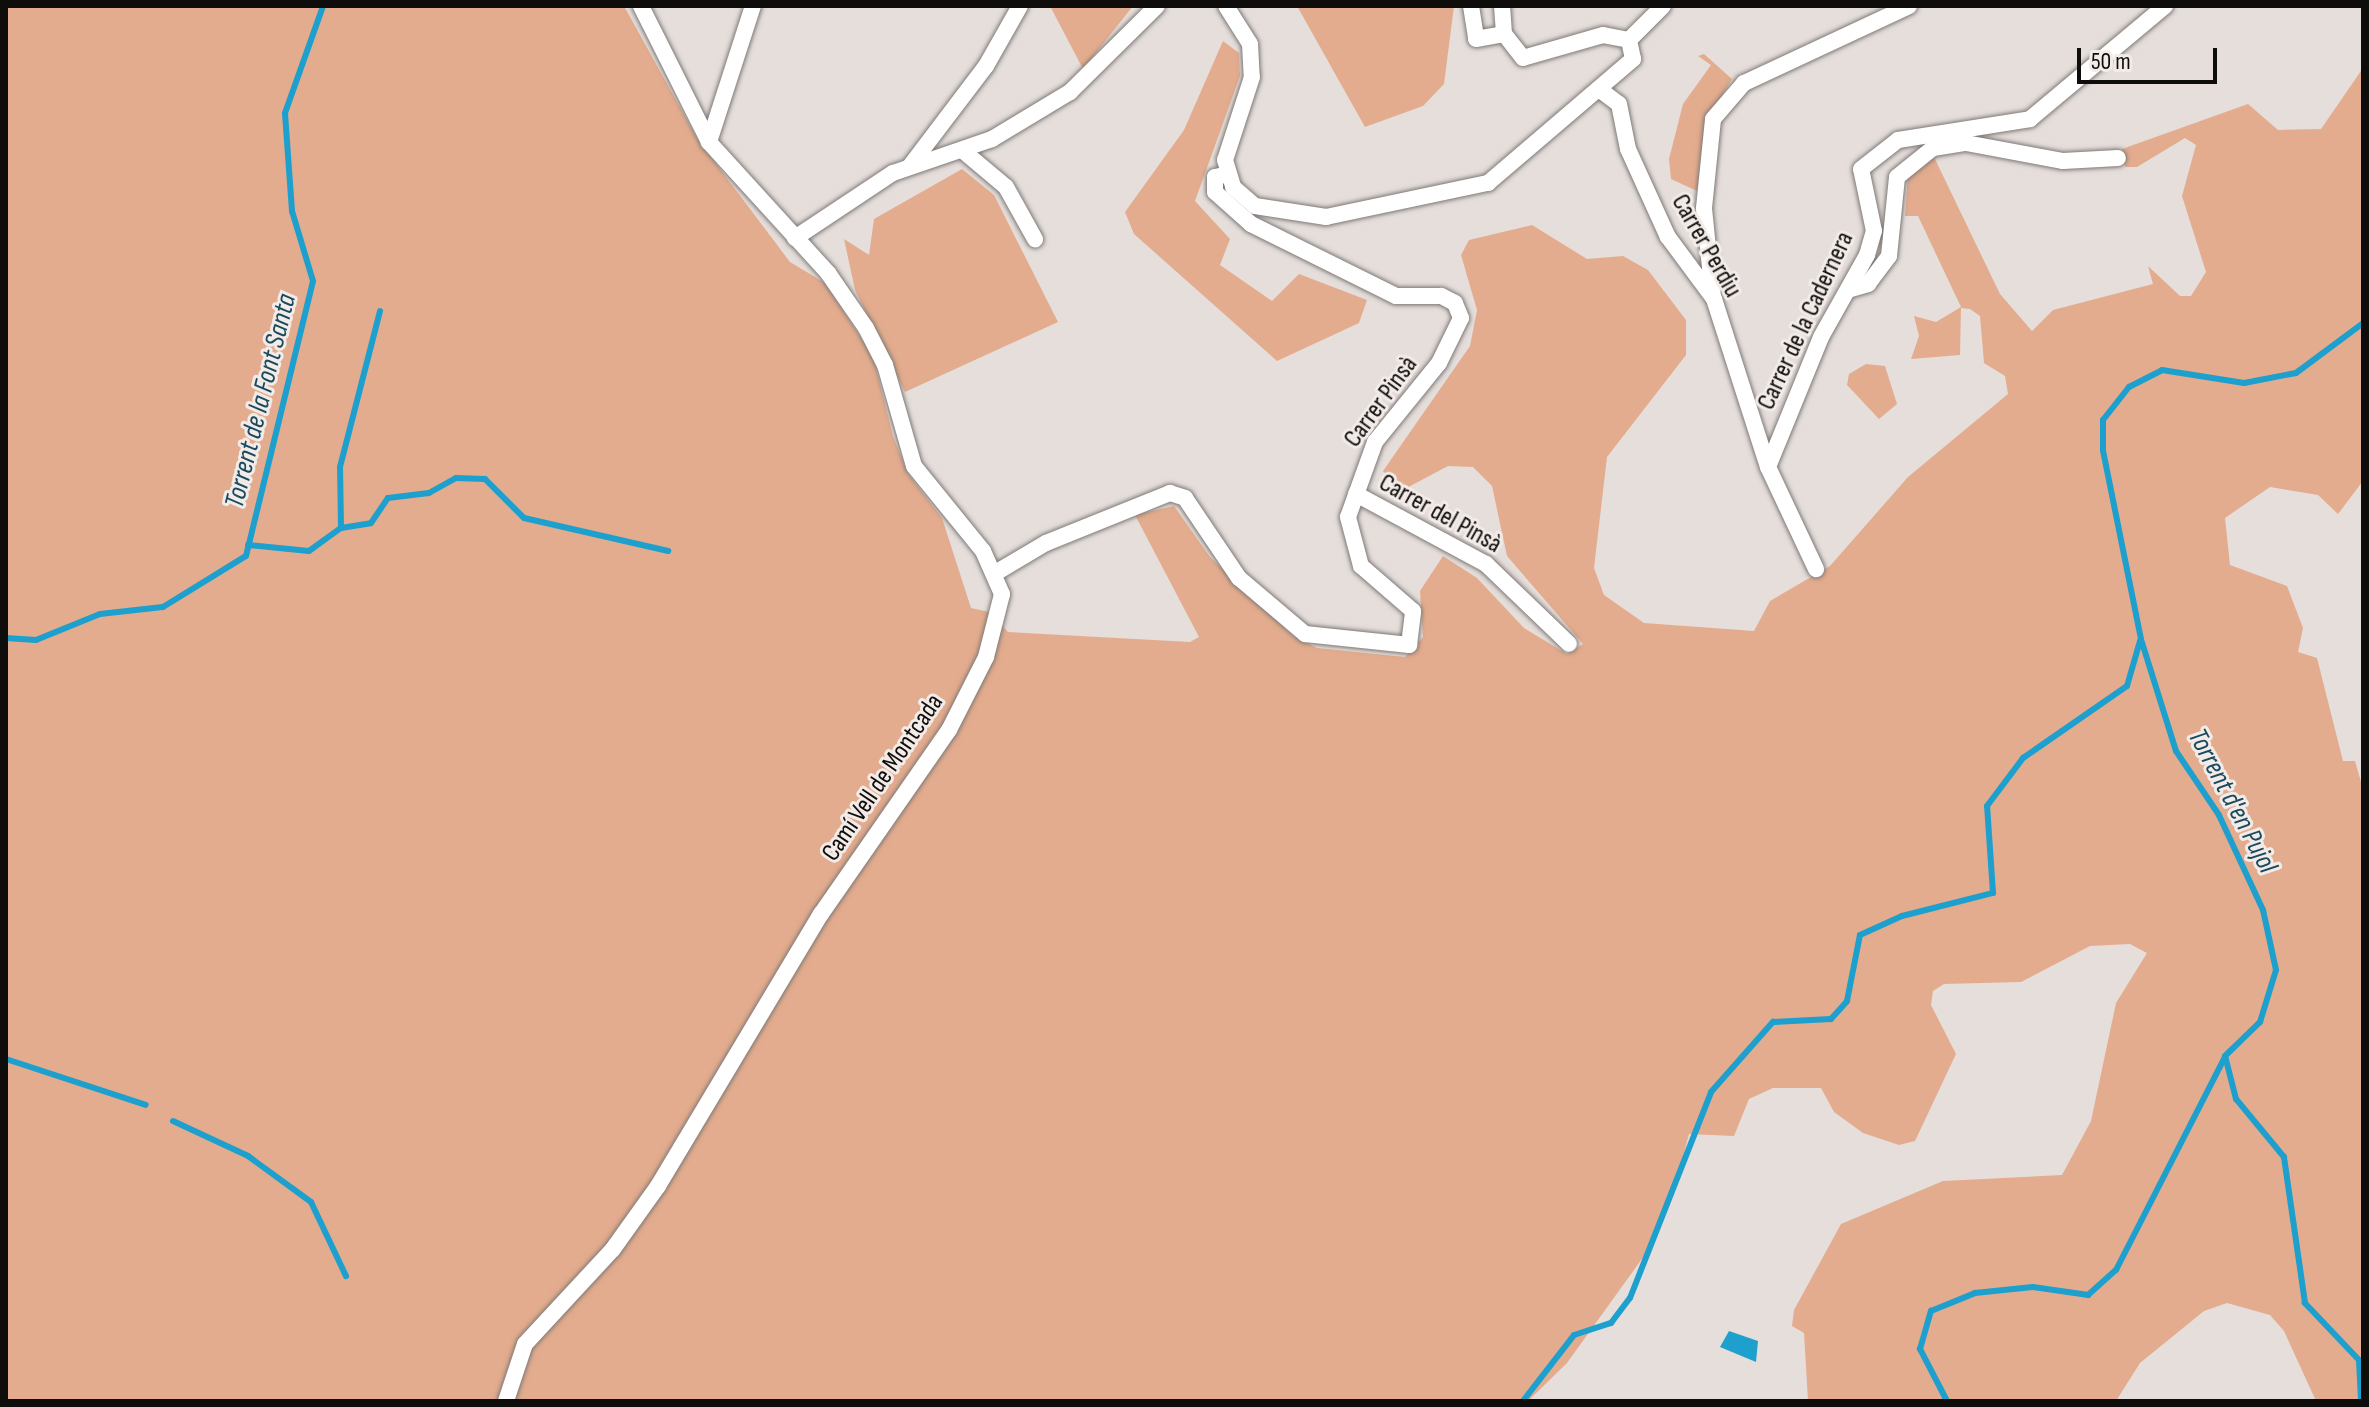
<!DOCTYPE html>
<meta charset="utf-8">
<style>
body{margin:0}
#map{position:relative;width:2369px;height:1407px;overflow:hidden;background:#e5dedb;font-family:"Sofia Sans Condensed",sans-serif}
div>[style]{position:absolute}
.green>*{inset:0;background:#e4ac8e}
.water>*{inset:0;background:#1da0cd}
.stream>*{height:6px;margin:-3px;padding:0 3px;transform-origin:3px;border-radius:3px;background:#1da0cd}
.roads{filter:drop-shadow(0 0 2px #7f7976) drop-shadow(0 0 2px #7f7976)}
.minor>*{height:16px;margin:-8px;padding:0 8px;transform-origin:8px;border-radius:8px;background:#fff}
span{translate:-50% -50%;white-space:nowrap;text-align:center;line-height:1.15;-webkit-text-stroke:6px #f2ebe8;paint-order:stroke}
.street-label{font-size:26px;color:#0f0d0c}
.water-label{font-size:28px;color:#194a5e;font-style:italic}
.frame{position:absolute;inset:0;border:8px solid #0f0d0c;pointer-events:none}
.scale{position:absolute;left:2077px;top:48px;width:140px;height:36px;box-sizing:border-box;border:4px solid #0f0d0c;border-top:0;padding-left:10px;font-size:24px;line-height:28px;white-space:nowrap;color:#0f0d0c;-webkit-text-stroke:6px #f2ebe8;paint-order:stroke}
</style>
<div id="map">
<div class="green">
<div style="clip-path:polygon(6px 6px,624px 6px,698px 140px,790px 262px,825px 283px,873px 356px,893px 436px,908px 474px,942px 518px,971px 608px,989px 612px,1008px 632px,1190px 642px,1199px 637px,1135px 515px,1174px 506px,1210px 557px,1293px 636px,1317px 648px,1405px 657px,1423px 637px,1420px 591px,1443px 556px,1477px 578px,1524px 628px,1567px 654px,1583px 644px,1507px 556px,1492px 486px,1473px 467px,1448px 466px,1399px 492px,1383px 471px,1470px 346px,1477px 310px,1461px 255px,1469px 240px,1532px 225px,1587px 259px,1623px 256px,1648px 270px,1686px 320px,1686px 355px,1607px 457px,1594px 568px,1604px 595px,1644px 623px,1754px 631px,1770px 601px,1830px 566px,1908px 477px,2008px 394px,2005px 376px,1984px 363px,1980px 316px,1970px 309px,1961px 308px,1960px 355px,1911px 359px,1919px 336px,1914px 316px,1936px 322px,1961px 307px,1918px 216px,1905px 216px,1908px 173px,1934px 157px,2000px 294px,2032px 331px,2053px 310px,2153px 284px,2148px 266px,2180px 296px,2191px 296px,2206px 272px,2182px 196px,2196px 145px,2185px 138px,2137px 167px,2125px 167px,2122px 149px,2248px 104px,2278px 130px,2321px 129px,2363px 68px,2363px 481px,2338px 514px,2318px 495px,2270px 487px,2225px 518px,2230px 565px,2287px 586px,2303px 628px,2298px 652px,2317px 658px,2343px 761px,2355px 761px,2363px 789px,2363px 1401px,2316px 1401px,2284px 1331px,2270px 1315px,2227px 1303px,2204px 1311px,2140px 1363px,2116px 1401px,1808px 1401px,1804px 1333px,1792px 1326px,1794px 1310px,1841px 1224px,1943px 1181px,2062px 1175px,2091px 1121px,2116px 1003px,2147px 953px,2130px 944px,2090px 946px,2021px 982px,1944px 984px,1933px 991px,1931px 1005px,1956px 1054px,1915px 1141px,1899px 1145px,1863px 1133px,1834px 1112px,1821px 1088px,1773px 1088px,1749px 1099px,1734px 1136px,1689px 1134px,1671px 1201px,1644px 1256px,1567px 1363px,1528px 1401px,6px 1401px)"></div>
<div style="clip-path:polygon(1050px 6px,1133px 6px,1083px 69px)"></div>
<div style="clip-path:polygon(1297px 6px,1454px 6px,1444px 84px,1423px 106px,1365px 127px)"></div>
<div style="clip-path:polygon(1223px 41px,1239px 53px,1240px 76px,1195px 201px,1230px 239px,1220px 265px,1272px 301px,1299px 274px,1367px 300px,1359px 323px,1277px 361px,1134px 234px,1125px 212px,1184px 130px)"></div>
<div style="clip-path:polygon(1704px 54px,1732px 79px,1709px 117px,1697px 191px,1671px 179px,1669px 159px,1683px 104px,1711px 65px,1698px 56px)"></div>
<div style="clip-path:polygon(962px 169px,994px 195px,1058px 322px,905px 392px,855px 290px,844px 239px,869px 255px,874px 219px)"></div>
<div style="clip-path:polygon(1866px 364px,1885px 366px,1897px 404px,1879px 419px,1847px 385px,1849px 374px)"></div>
</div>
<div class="water">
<div style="clip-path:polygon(1729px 1331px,1758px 1341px,1756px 1362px,1720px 1347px)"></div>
</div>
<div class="stream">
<div style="left:341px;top:528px;width:61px;rotate:-90.9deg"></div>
<div style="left:340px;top:467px;width:161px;rotate:-75.6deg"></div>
<div style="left:248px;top:545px;width:61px;rotate:5.6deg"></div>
<div style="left:309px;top:551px;width:39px;rotate:-36deg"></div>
<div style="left:341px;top:528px;width:30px;rotate:-9deg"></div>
<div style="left:371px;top:523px;width:30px;rotate:-56deg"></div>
<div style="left:388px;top:498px;width:41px;rotate:-7deg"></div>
<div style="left:429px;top:493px;width:31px;rotate:-29deg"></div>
<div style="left:456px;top:478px;width:29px;rotate:2deg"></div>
<div style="left:485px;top:479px;width:55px;rotate:45deg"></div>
<div style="left:524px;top:518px;width:148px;rotate:12.9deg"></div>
<div style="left:6px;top:638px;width:30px;rotate:4deg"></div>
<div style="left:36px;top:640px;width:69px;rotate:-22.1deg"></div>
<div style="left:100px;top:614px;width:63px;rotate:-6.3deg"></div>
<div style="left:163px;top:607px;width:97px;rotate:-31.6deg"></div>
<div style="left:246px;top:556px;width:283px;rotate:-76.3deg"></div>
<div style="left:313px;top:281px;width:73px;rotate:-106.7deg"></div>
<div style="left:292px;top:211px;width:98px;rotate:-94.1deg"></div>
<div style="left:285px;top:113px;width:114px;rotate:-70.4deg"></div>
<div style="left:6px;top:1059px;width:147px;rotate:18.2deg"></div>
<div style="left:173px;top:1121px;width:83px;rotate:25deg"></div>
<div style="left:248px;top:1156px;width:78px;rotate:36.1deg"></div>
<div style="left:311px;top:1202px;width:82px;rotate:64.7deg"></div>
<div style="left:1523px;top:1401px;width:83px;rotate:-52.3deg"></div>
<div style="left:1574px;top:1335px;width:39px;rotate:-18deg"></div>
<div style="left:1611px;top:1323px;width:31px;rotate:-53deg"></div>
<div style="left:1630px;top:1298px;width:221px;rotate:-68.5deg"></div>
<div style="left:1711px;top:1092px;width:94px;rotate:-48.5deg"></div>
<div style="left:1773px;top:1022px;width:58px;rotate:-3deg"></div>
<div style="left:1831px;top:1019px;width:24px;rotate:-48deg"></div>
<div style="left:1847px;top:1001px;width:67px;rotate:-78.9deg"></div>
<div style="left:1860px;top:935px;width:46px;rotate:-24.3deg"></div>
<div style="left:1902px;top:916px;width:94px;rotate:-14.2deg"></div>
<div style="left:1993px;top:893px;width:87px;rotate:-93.9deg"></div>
<div style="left:1987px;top:806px;width:60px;rotate:-53.1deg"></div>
<div style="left:2023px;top:758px;width:126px;rotate:-34.7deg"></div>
<div style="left:2127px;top:686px;width:47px;rotate:-73.9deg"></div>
<div style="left:1947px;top:1401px;width:59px;rotate:-117.4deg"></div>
<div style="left:1920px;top:1349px;width:40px;rotate:-74deg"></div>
<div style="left:1931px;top:1311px;width:48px;rotate:-22.2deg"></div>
<div style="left:1975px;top:1293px;width:58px;rotate:-5.9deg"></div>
<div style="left:2033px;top:1287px;width:56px;rotate:8.3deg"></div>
<div style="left:2088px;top:1295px;width:38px;rotate:-42deg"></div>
<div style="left:2116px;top:1270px;width:239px;rotate:-62.9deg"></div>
<div style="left:2361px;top:1401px;width:41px;rotate:-92.8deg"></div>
<div style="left:2359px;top:1360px;width:79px;rotate:-133.5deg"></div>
<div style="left:2305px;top:1303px;width:148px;rotate:-98.2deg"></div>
<div style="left:2284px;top:1157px;width:75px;rotate:-129.6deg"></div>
<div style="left:2236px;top:1099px;width:44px;rotate:-104.3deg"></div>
<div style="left:2225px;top:1056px;width:49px;rotate:-44.2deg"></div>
<div style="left:2260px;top:1022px;width:54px;rotate:-72.9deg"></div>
<div style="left:2276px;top:970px;width:61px;rotate:-102.2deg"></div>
<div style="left:2263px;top:910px;width:105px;rotate:-114.9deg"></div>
<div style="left:2219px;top:815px;width:77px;rotate:-123.9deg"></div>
<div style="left:2176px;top:751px;width:117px;rotate:-107.4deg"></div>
<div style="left:2141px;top:639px;width:193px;rotate:-101.4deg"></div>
<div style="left:2103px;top:450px;width:30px;rotate:-90deg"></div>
<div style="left:2103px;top:420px;width:42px;rotate:-51.8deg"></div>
<div style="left:2129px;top:387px;width:37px;rotate:-27deg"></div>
<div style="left:2162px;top:370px;width:83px;rotate:9deg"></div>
<div style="left:2244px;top:383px;width:53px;rotate:-10.9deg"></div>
<div style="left:2296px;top:373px;width:84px;rotate:-36.7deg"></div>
</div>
<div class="roads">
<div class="minor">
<div style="left:1226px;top:6px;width:45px;rotate:57.7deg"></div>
<div style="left:1250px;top:44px;width:33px;rotate:87deg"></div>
<div style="left:1252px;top:77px;width:87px;rotate:108deg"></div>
<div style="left:1225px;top:160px;width:28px;rotate:73deg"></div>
<div style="left:1233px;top:187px;width:29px;rotate:41deg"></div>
<div style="left:1255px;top:206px;width:72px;rotate:8.8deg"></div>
<div style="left:1326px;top:217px;width:166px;rotate:-11.9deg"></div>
<div style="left:1488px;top:183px;width:191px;rotate:-40.5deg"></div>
<div style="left:1633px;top:59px;width:19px;rotate:-102deg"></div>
<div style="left:1629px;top:40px;width:26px;rotate:-169deg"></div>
<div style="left:1603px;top:35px;width:83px;rotate:164deg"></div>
<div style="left:1523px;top:58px;width:31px;rotate:-128deg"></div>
<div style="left:1504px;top:34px;width:28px;rotate:-94deg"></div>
<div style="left:1471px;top:6px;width:33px;rotate:81deg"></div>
<div style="left:1476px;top:39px;width:28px;rotate:-10deg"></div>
<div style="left:1629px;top:40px;width:48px;rotate:-45deg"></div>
<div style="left:1599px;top:89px;width:25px;rotate:37deg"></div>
<div style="left:1619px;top:104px;width:46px;rotate:78.7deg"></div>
<div style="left:1628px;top:149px;width:97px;rotate:65.6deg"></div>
<div style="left:1668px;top:237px;width:77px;rotate:53.4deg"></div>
<div style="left:1714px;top:299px;width:176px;rotate:72.2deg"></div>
<div style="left:1768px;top:467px;width:113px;rotate:64.8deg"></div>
<div style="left:709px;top:142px;width:143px;rotate:-72.1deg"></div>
<div style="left:962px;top:150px;width:57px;rotate:40.1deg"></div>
<div style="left:1006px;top:187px;width:60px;rotate:60.9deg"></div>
<div style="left:910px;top:166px;width:126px;rotate:-52.8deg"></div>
<div style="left:986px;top:66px;width:69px;rotate:-60.5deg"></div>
<div style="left:795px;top:238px;width:118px;rotate:-33.6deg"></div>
<div style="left:893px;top:173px;width:105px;rotate:-19deg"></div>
<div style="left:992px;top:139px;width:91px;rotate:-31.1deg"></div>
<div style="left:1070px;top:92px;width:122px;rotate:-44.7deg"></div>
<div style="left:1851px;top:289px;width:18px;rotate:-16deg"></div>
<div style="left:1868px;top:284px;width:35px;rotate:-53deg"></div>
<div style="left:1889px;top:256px;width:79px;rotate:-84.2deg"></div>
<div style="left:1897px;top:177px;width:46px;rotate:-38.9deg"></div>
<div style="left:1933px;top:148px;width:33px;rotate:-9deg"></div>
<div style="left:1966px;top:143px;width:99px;rotate:10.5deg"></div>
<div style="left:2063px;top:161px;width:55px;rotate:-3.1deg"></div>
<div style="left:1713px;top:297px;width:89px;rotate:-95.8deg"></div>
<div style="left:1704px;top:208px;width:89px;rotate:-84.2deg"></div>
<div style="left:1713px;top:119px;width:48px;rotate:-49.3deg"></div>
<div style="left:1744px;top:83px;width:182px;rotate:-25deg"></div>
<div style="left:1768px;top:467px;width:140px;rotate:-67.8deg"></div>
<div style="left:1821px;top:337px;width:94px;rotate:-60.7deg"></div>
<div style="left:1867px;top:255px;width:25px;rotate:-74deg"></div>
<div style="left:1874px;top:231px;width:63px;rotate:-101.8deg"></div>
<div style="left:1861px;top:169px;width:47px;rotate:-38.1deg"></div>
<div style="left:1898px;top:140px;width:134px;rotate:-9deg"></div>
<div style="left:2030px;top:119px;width:176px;rotate:-39.9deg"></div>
<div style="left:1356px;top:494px;width:148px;rotate:28.3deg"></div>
<div style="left:1486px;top:564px;width:115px;rotate:43.9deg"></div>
<div style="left:997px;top:572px;width:57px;rotate:-30.6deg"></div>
<div style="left:1046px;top:543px;width:134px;rotate:-22deg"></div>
<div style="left:1170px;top:493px;width:16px;rotate:18deg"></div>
<div style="left:1185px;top:498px;width:97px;rotate:56deg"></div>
<div style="left:1239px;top:578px;width:87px;rotate:40.3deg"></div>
<div style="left:1305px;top:634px;width:105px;rotate:6deg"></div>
<div style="left:1409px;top:645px;width:34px;rotate:-83deg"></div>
<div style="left:1413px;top:611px;width:69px;rotate:-139.1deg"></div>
<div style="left:1361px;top:566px;width:51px;rotate:-104.9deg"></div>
<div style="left:1348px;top:517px;width:80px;rotate:-70.2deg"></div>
<div style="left:1375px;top:442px;width:102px;rotate:-51deg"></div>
<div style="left:1439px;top:363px;width:50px;rotate:-63.9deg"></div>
<div style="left:1461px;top:318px;width:16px;rotate:-112deg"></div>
<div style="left:1455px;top:303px;width:16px;rotate:-153deg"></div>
<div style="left:1441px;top:296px;width:45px;rotate:180deg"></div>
<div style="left:1396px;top:296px;width:162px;rotate:-153.6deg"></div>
<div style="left:1251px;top:224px;width:48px;rotate:-138.4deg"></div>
<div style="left:1215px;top:192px;width:15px;rotate:-90deg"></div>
<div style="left:1215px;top:177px;width:14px;rotate:-12deg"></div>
<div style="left:506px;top:1401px;width:60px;rotate:-71.6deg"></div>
<div style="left:525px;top:1344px;width:129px;rotate:-47.2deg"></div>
<div style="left:613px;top:1249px;width:77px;rotate:-54.5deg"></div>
<div style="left:658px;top:1186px;width:317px;rotate:-59.1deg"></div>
<div style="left:821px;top:914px;width:224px;rotate:-55.2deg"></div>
<div style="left:949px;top:730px;width:82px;rotate:-63.1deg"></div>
<div style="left:986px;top:657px;width:65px;rotate:-75.7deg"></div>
<div style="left:1002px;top:594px;width:47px;rotate:-113.8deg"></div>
<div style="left:983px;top:551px;width:109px;rotate:-129.1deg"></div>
<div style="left:914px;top:466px;width:105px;rotate:-106deg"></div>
<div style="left:885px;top:365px;width:42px;rotate:-117.2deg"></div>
<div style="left:866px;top:328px;width:67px;rotate:-124.6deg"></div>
<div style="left:828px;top:273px;width:177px;rotate:-132.3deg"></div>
<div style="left:709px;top:142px;width:152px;rotate:-116.6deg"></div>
</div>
</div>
<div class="street-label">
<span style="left:1706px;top:246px;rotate:60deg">Carrer Perdiu</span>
<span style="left:1806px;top:321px;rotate:-65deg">Carrer de la Cadernera</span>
<span style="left:1381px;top:402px;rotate:-54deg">Carrer Pinsà</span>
<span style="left:1440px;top:514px;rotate:29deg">Carrer del Pinsà</span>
<span style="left:883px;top:778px;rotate:-56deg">Camí Vell de Montcada</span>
</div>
<div class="water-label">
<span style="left:261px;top:401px;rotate:-76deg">Torrent de la Font Santa</span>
<span style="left:2232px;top:801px;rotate:62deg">Torrent d'en Pujol</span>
</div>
<div class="frame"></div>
<div class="scale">50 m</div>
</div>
